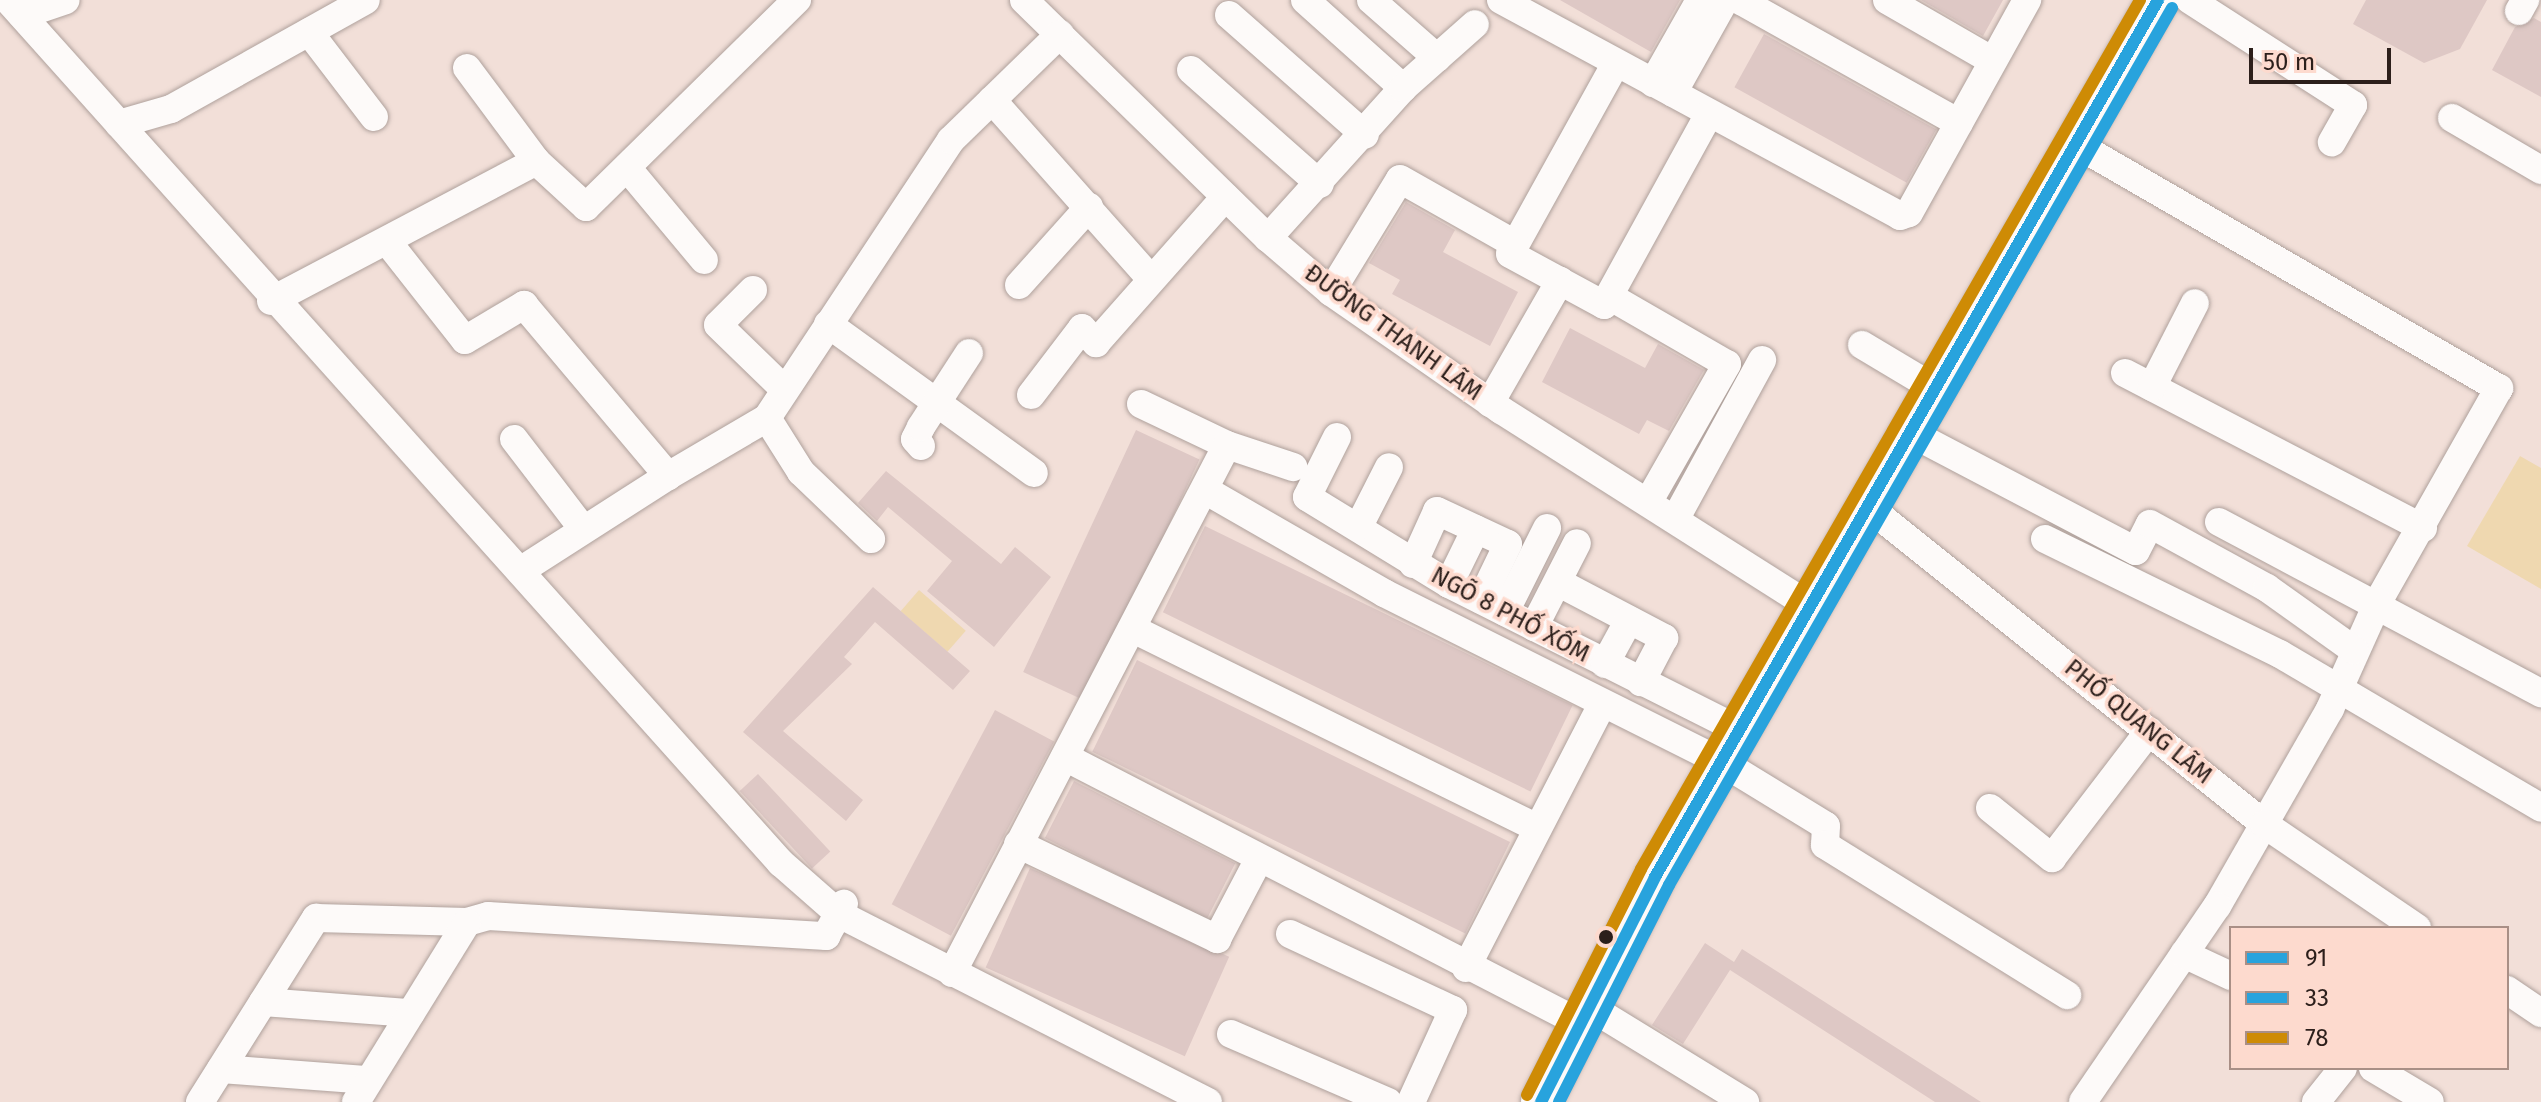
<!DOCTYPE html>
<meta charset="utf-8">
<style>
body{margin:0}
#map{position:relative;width:2541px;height:1102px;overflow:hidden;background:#f2dfd8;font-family:"Fira Sans",sans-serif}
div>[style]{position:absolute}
.green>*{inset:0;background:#efd8b0;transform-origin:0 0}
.building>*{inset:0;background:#dec8c5;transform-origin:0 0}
.roads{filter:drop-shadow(0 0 2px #afa19c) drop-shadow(0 0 2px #afa19c)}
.minor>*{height:28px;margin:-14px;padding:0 14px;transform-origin:14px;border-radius:14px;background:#fdfaf9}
.highway>*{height:40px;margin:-20px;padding:0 20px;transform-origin:20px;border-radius:20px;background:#fdfaf9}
.bus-1>*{height:12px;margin:-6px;padding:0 6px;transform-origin:6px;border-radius:6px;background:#28a3dd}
.bus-2>*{height:12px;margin:-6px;padding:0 6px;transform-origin:6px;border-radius:6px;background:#28a3dd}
.bus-3>*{height:12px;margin:-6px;padding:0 6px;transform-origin:6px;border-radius:6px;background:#ce8b05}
.dots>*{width:22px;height:22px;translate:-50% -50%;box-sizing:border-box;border:4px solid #fddace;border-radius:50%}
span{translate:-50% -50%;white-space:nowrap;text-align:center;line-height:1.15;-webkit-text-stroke:7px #fddace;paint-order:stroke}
.street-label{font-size:24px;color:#2c1f1b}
.legend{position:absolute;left:2229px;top:926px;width:280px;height:144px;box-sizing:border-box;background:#fddace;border:2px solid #a98f86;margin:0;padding:10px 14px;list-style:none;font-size:24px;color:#2c1f1b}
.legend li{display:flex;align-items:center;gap:16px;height:40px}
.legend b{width:40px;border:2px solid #a98f86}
.scale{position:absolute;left:2249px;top:48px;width:142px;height:36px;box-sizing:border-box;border:4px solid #2c1f1b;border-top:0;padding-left:10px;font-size:24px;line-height:28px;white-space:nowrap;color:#2c1f1b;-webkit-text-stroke:6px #fddace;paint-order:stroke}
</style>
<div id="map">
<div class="green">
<div style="clip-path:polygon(2520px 456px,2541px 468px,2541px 589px,2467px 546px)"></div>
<div style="left:919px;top:590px;width:62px;height:28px;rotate:41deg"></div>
</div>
<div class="building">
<div style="clip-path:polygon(1560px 0,1680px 0,1651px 52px)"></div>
<div style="clip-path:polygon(1921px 0,2003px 0,1983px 36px)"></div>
<div style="clip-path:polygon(2366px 0,2487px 0,2460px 49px,2424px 63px,2353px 24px)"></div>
<div style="clip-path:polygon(2534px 18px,2541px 22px,2541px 97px,2492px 70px,2515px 27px)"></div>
<div style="left:1764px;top:34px;width:197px;height:61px;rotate:29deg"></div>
<div style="clip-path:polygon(1406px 202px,1455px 230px,1443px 252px,1518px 292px,1490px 346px,1392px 294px,1400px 280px,1369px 263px)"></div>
<div style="clip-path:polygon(1570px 328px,1645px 368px,1658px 344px,1704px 370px,1669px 431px,1647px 420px,1639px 434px,1542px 382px)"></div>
<div style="left:1136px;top:430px;width:70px;height:267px;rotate:25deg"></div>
<div style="clip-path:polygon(886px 471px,1001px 564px,1015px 547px,1051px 577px,994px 647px,927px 591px,952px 561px,888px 507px,877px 521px,858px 503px)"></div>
<div style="left:1205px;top:526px;width:409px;height:96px;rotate:26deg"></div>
<div style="clip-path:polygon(873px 587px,970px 671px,953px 690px,875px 622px,844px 657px,852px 664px,783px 731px,863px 800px,846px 821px,743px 732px)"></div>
<div style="left:1137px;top:660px;width:415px;height:102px;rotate:26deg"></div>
<div style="left:995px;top:710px;width:67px;height:220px;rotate:28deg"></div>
<div style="left:758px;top:774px;width:106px;height:25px;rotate:47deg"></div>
<div style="left:1074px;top:781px;width:181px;height:64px;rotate:27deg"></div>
<div style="left:1030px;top:868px;width:218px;height:109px;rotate:24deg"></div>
<div style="clip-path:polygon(1705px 943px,1734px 962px,1742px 949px,1981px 1102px,1935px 1102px,1730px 970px,1683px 1044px,1652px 1025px)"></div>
</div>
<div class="roads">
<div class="minor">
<div style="left:8px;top:0;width:1159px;rotate:48.15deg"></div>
<div style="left:781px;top:863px;width:77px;rotate:41.3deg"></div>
<div style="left:839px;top:914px;width:414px;rotate:27deg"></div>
<div style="left:1024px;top:0;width:341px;rotate:44.3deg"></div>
<div style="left:1268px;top:238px;width:83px;rotate:40.6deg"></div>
<div style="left:1331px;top:292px;width:207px;rotate:34.8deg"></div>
<div style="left:1501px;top:410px;width:366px;rotate:32.4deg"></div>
<div style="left:1305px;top:0;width:132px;rotate:41.9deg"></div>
<div style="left:1371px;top:0;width:88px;rotate:41.3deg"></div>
<div style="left:1501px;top:0;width:454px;rotate:28.4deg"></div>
<div style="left:1900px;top:216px;width:9px;rotate:-18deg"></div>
<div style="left:1909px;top:213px;width:244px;rotate:-61deg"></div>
<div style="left:1739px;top:0;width:252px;rotate:29.2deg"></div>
<div style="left:1887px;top:0;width:122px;rotate:29.9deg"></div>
<div style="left:2190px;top:0;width:194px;rotate:32.8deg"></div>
<div style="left:2353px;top:105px;width:43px;rotate:119.6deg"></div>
<div style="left:2519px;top:11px;width:13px;rotate:-61deg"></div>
<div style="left:22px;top:15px;width:46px;rotate:-18.8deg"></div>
<div style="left:1229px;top:15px;width:181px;rotate:41.4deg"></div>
<div style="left:309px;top:32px;width:107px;rotate:52.6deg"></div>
<div style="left:1616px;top:63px;width:218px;rotate:119deg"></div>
<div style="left:1510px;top:254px;width:107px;rotate:28.5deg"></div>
<div style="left:1604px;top:305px;width:218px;rotate:-61.2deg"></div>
<div style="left:467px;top:68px;width:116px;rotate:53.4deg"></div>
<div style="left:536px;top:161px;width:68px;rotate:42.6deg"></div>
<div style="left:586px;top:207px;width:296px;rotate:-44.5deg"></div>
<div style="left:1191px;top:70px;width:172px;rotate:41.5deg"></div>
<div style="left:1653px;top:83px;width:95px;rotate:-60.5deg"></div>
<div style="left:1673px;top:93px;width:107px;rotate:-60.8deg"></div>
<div style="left:992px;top:100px;width:239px;rotate:48.4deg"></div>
<div style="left:2452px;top:118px;width:103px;rotate:30.3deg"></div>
<div style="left:119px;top:124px;width:54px;rotate:-16.1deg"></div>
<div style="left:171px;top:109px;width:223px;rotate:-29.2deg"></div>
<div style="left:2074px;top:143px;width:491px;rotate:30deg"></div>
<div style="left:2499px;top:388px;width:246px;rotate:119.5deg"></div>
<div style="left:2378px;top:602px;width:117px;rotate:114.2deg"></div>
<div style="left:2330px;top:709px;width:227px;rotate:119.8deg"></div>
<div style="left:2217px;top:906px;width:237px;rotate:124.4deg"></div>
<div style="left:629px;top:170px;width:117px;rotate:50.2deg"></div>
<div style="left:1268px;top:238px;width:202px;rotate:-48deg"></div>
<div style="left:1403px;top:88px;width:96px;rotate:-41.6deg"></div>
<div style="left:387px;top:241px;width:126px;rotate:51.8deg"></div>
<div style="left:465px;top:340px;width:69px;rotate:-30.7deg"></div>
<div style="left:524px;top:305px;width:224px;rotate:49.9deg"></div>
<div style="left:668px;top:476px;width:115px;rotate:-30.4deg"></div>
<div style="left:767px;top:418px;width:333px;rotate:-56.5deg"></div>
<div style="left:951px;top:140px;width:152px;rotate:-44.2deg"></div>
<div style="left:1019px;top:285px;width:105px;rotate:-48.1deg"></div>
<div style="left:753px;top:290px;width:49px;rotate:135deg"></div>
<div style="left:718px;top:325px;width:89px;rotate:44.1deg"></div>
<div style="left:1331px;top:292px;width:132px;rotate:-58.6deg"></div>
<div style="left:1400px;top:179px;width:132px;rotate:29.5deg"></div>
<div style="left:1609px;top:296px;width:136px;rotate:30deg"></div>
<div style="left:1727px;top:364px;width:158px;rotate:119.7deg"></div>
<div style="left:271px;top:301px;width:300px;rotate:-27.8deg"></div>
<div style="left:828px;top:324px;width:254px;rotate:35.9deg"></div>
<div style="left:1862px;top:345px;width:84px;rotate:30.8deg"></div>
<div style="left:2125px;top:373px;width:336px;rotate:27.5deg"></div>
<div style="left:2152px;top:387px;width:94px;rotate:-62.9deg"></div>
<div style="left:1031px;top:395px;width:84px;rotate:-52.7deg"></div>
<div style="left:1082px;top:328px;width:21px;rotate:47deg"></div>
<div style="left:1096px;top:343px;width:195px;rotate:-48.5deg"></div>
<div style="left:1490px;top:403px;width:141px;rotate:-60.2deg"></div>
<div style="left:1141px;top:404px;width:95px;rotate:25.5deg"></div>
<div style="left:767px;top:418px;width:64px;rotate:57.8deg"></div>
<div style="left:801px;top:472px;width:97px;rotate:43.7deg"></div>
<div style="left:1909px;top:432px;width:256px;rotate:27.7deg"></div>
<div style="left:2136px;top:551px;width:30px;rotate:-63deg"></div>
<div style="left:2150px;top:524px;width:133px;rotate:28.7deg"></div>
<div style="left:2267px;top:588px;width:107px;rotate:35.5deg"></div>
<div style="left:1337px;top:437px;width:67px;rotate:116.6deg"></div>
<div style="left:1307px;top:497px;width:167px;rotate:31.5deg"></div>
<div style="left:1449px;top:584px;width:325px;rotate:26.7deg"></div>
<div style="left:514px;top:439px;width:113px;rotate:52.5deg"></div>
<div style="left:921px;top:446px;width:9px;rotate:-131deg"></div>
<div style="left:915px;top:439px;width:13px;rotate:-63deg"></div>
<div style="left:921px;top:427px;width:88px;rotate:-57deg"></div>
<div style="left:1205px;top:490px;width:207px;rotate:29.9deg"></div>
<div style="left:1384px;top:593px;width:376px;rotate:26.6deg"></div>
<div style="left:1720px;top:761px;width:124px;rotate:31.5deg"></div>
<div style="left:1826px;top:826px;width:19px;rotate:93deg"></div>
<div style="left:1825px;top:845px;width:285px;rotate:31.8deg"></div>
<div style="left:1867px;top:506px;width:509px;rotate:38.69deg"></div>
<div style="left:2264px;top:824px;width:185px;rotate:34.2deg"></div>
<div style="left:1676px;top:518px;width:180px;rotate:-61.4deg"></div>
<div style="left:2219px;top:522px;width:365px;rotate:28deg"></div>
<div style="left:1359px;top:526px;width:66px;rotate:-63deg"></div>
<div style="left:2045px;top:539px;width:262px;rotate:26.1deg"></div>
<div style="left:2280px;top:654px;width:303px;rotate:30.5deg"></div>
<div style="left:1413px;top:564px;width:58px;rotate:-65.6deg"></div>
<div style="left:1437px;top:511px;width:78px;rotate:24.9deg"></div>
<div style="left:1508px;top:544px;width:62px;rotate:115.7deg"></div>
<div style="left:520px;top:571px;width:176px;rotate:-32.7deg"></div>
<div style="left:1449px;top:584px;width:61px;rotate:-63.9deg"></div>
<div style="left:1567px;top:587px;width:110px;rotate:27.7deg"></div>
<div style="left:1664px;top:638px;width:50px;rotate:117.6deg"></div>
<div style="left:1505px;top:612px;width:94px;rotate:-63.4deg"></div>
<div style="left:1534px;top:627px;width:94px;rotate:-62.9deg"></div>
<div style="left:1133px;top:629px;width:451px;rotate:26.2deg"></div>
<div style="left:1605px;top:664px;width:50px;rotate:-61.4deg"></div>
<div style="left:1065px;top:757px;width:582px;rotate:27.31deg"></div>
<div style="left:1990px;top:808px;width:80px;rotate:38.9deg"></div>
<div style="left:2052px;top:858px;width:160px;rotate:-52.6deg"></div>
<div style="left:1018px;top:844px;width:221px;rotate:25.5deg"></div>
<div style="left:1217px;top:939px;width:90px;rotate:-62.3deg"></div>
<div style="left:1290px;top:934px;width:180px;rotate:25deg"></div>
<div style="left:1453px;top:1010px;width:101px;rotate:114.5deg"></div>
<div style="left:2184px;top:954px;width:52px;rotate:25.1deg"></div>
<div style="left:1466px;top:968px;width:295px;rotate:-62.7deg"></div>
<div style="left:952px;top:973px;width:595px;rotate:-62.49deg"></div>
<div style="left:1227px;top:445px;width:70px;rotate:18.4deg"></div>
<div style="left:2507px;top:990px;width:41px;rotate:34.1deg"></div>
<div style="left:263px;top:1002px;width:148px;rotate:4.3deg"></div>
<div style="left:1590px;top:1007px;width:182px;rotate:31.5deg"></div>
<div style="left:1231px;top:1034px;width:171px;rotate:23.4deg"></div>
<div style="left:2373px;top:1068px;width:66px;rotate:30.8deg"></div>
<div style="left:221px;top:1069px;width:148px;rotate:4.3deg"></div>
<div style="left:200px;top:1102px;width:218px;rotate:-57.8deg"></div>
<div style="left:316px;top:918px;width:151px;rotate:1.5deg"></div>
<div style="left:467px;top:922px;width:22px;rotate:-16deg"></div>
<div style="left:488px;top:916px;width:339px;rotate:3.4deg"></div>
<div style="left:826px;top:936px;width:37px;rotate:-61deg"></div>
<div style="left:356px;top:1102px;width:211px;rotate:-58.3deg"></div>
<div style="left:2316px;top:1102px;width:43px;rotate:-51.5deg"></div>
</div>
<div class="highway">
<div style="left:1541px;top:1102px;width:252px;rotate:-63.1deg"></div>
<div style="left:1655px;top:877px;width:1011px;rotate:-60.16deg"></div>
</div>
</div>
<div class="bus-1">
<div style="left:1541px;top:1102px;width:252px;rotate:-63.1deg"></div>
<div style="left:1655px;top:877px;width:1011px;rotate:-60.16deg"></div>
</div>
<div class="bus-2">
<div style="left:1559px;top:1102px;width:243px;rotate:-63.1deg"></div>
<div style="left:1669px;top:885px;width:1011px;rotate:-60.16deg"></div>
</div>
<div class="bus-3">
<div style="left:1527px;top:1095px;width:253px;rotate:-63.2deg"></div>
<div style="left:1641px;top:869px;width:1002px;rotate:-60.13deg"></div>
</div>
<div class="dots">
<div style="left:1606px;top:937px;background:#2c1f1b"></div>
</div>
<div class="street-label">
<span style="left:1393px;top:333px;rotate:36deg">ĐƯỜNG THANH LÃM</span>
<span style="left:1510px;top:615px;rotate:28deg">NGÕ 8 PHỐ XỐM</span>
<span style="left:2138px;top:722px;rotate:39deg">PHỐ QUANG LÃM</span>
</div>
<ul class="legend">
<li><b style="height:10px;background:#28a3dd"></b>91</li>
<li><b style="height:10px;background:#28a3dd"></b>33</li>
<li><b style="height:10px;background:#ce8b05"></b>78</li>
</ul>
<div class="scale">50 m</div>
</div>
